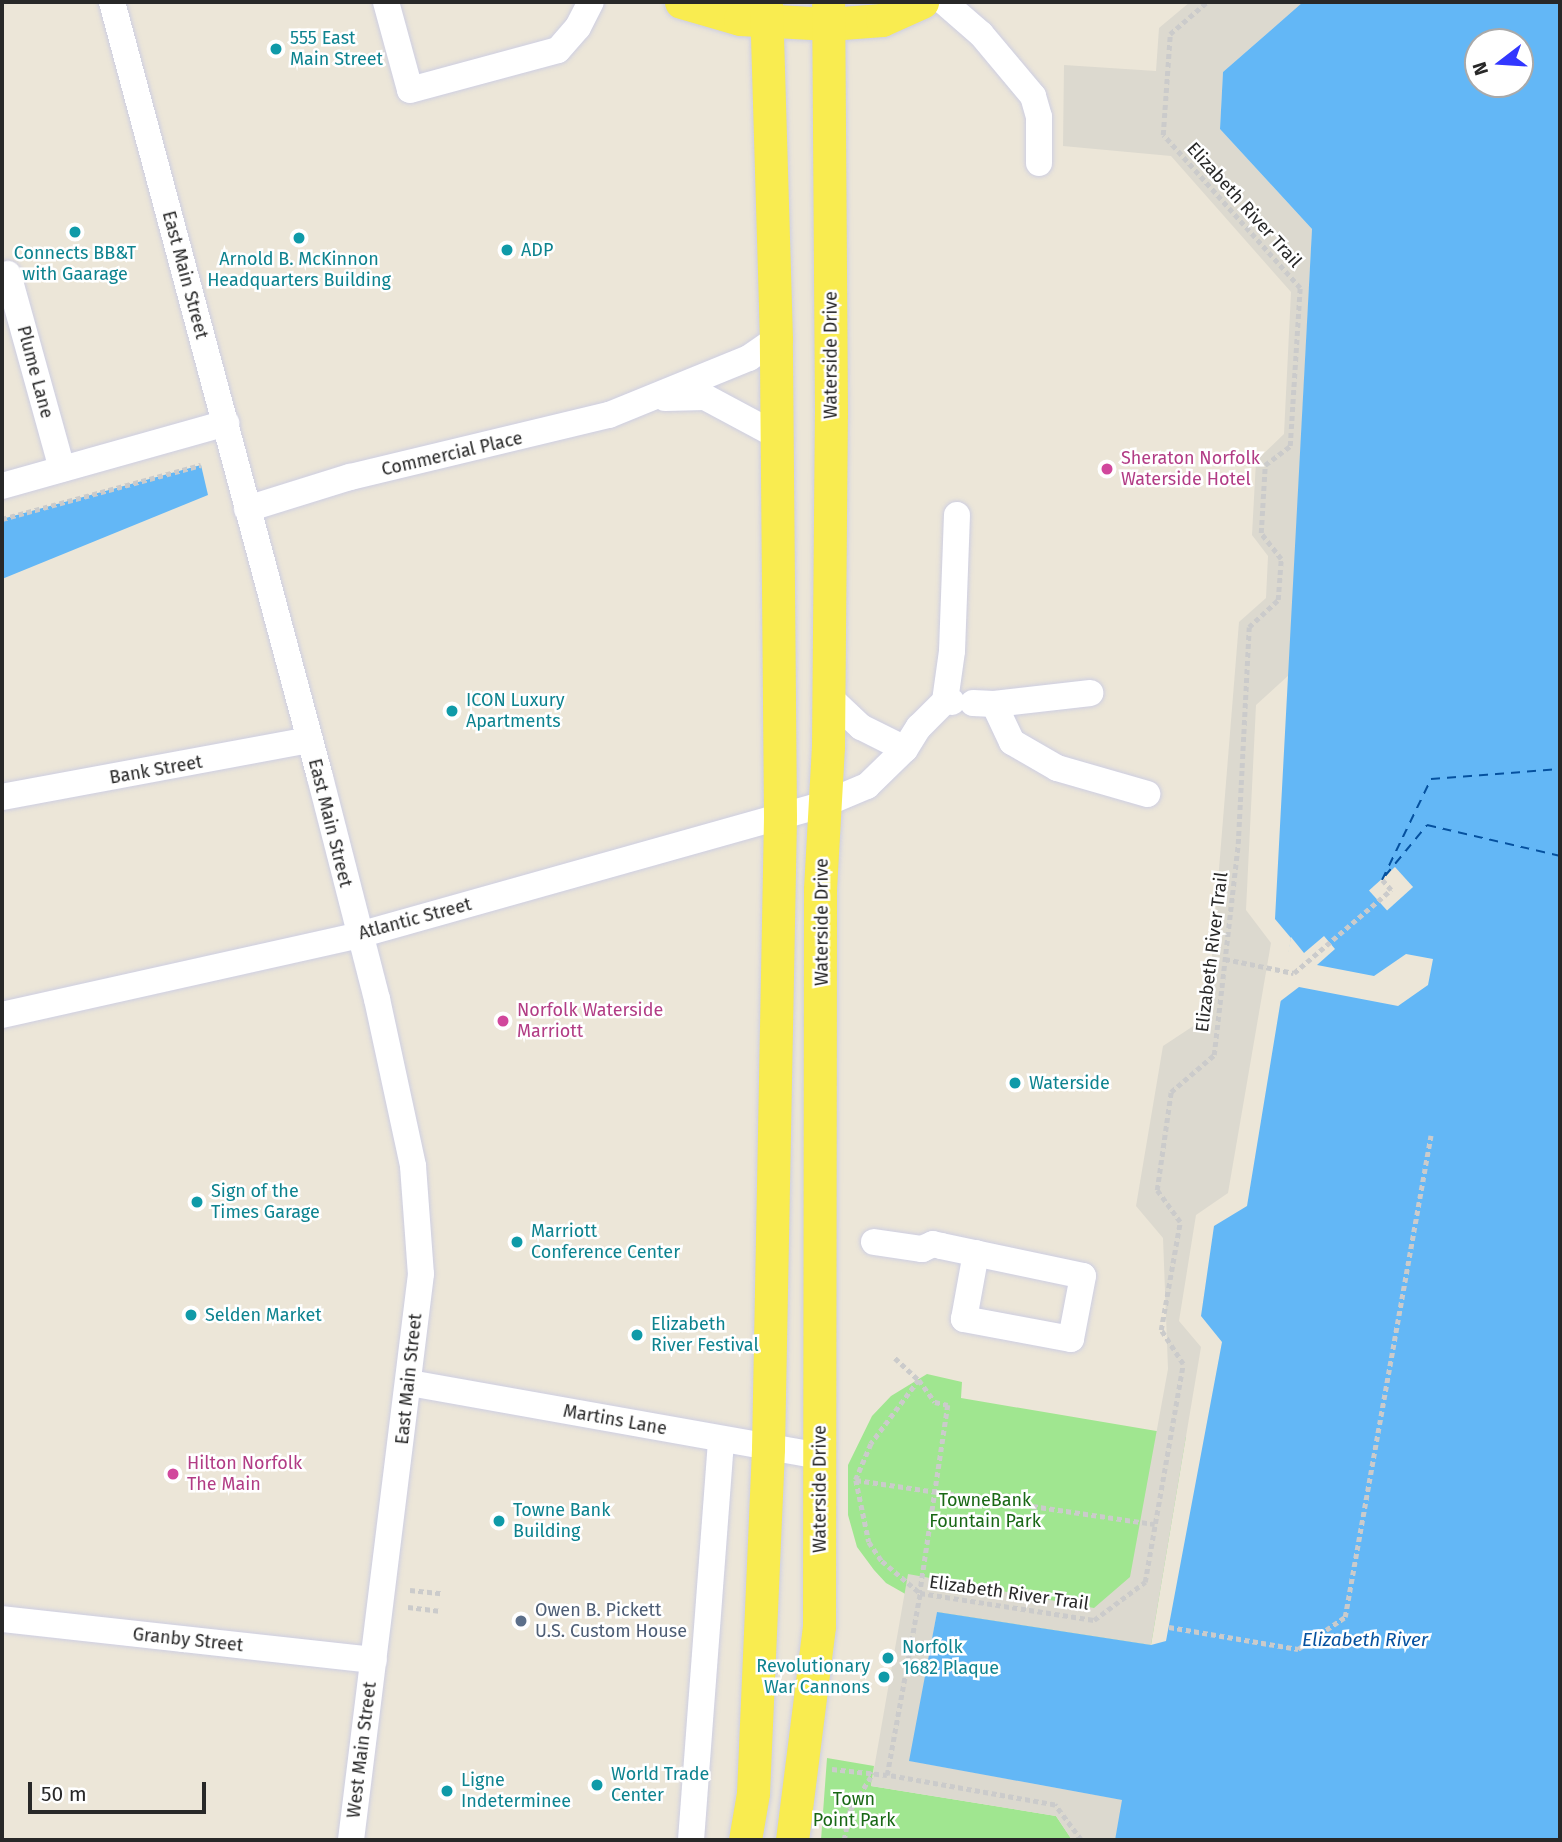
<!DOCTYPE html>
<style>
body{margin:0}
#map{position:relative;width:1562px;height:1842px;overflow:hidden;background:#ece6d8;font-family:"Fira Sans",sans-serif}
div>[style]{position:absolute}
.green>*{inset:0;background:#a0e690}
.plaza>*{inset:0;background:#dcd9cf}
.water>*{inset:0;background:#63b7f6}
.pier>*{inset:0;background:#ece6d8;transform-origin:0 0}
.ferry>*{height:2px;margin-top:-1px;transform-origin:0;background:repeating-linear-gradient(90deg,#05519f 0 9px,transparent 0 16px)}
.path>*{height:4.5px;margin-top:-2.25px;transform-origin:0;background:repeating-linear-gradient(90deg,#cbcbcb 0 5px,transparent 0 8.5px)}
.roads{filter:drop-shadow(0 0 2px #cdcee2) drop-shadow(0 0 2px #cdcee2)}
.minor>*{height:26px;margin:-13px;padding:0 13px;transform-origin:13px;border-radius:13px;background:#fff}
.major>*{height:33px;margin:-16.5px;padding:0 16.5px;transform-origin:16.5px;border-radius:16.5px;background:#f9ec50}
.dots>*{width:19px;height:19px;translate:-50% -50%;box-sizing:border-box;border:4px solid #fff;border-radius:50%}
span{translate:-50% -50%;white-space:nowrap;text-align:center;line-height:1.15;-webkit-text-stroke:5px #fff;paint-order:stroke}
.culture-label{font-size:18px;color:#0d838f}
.left{translate:0 -50%;text-align:left}
.right{translate:-100% -50%;text-align:right}
.street-label{font-size:18px;color:#282828}
.hotel-label{font-size:18px;color:#b23c85}
.park-label{font-size:18px;color:#196815}
.service-label{font-size:18px;color:#4e5e75}
.water-label{font-size:19px;color:#05519f;font-style:italic}
.frame{position:absolute;inset:0;border:4px solid #282828;pointer-events:none}
.north{position:absolute;left:1464px;top:28px;width:70px;height:70px;box-sizing:border-box;background:#fff;border:2px solid #a9a9a9;border-radius:50%;rotate:253deg;font-size:19px;font-weight:700;line-height:28px;text-align:center;color:#282828}
.north::after{content:'';display:block;margin:auto;width:24px;height:32px;background:#3237ff;clip-path:polygon(50% 0,100% 100%,50% 72%,0 100%)}
.scale{position:absolute;left:28px;top:1782px;width:178px;height:32px;box-sizing:border-box;border:4px solid #282828;border-top:0;padding-left:9px;font-size:21px;line-height:24px;white-space:nowrap;color:#282828;-webkit-text-stroke:5px #fff;paint-order:stroke}
</style>
<div id="map">
<div class="green">
<div style="clip-path:polygon(927px 1374px,962px 1382px,961px 1398px,1186px 1436px,1151px 1645px,937px 1612px,886px 1583px,874px 1570px,857px 1547px,848px 1515px,848px 1465px,872px 1416px,891px 1396px)"></div>
<div style="clip-path:polygon(827px 1758px,874px 1766px,871px 1786px,1056px 1816px,1072px 1840px,821px 1840px)"></div>
</div>
<div class="plaza">
<div style="clip-path:polygon(1190px 2px,1303px 2px,1223px 72px,1220px 129px,1312px 229px,1289px 675px,1256px 705px,1246px 910px,1271px 943px,1228px 1193px,1196px 1215px,1179px 1321px,1201px 1347px,1151px 1645px,937px 1612px,910px 1761px,1123px 1800px,1115px 1840px,1072px 1840px,1056px 1816px,871px 1786px,908px 1574px,1094px 1608px,1130px 1577px,1168px 1369px,1163px 1238px,1136px 1206px,1163px 1046px,1207px 1017px,1239px 622px,1266px 598px,1268px 556px,1252px 535px,1256px 461px,1284px 434px,1291px 292px,1171px 156px,1063px 146px,1064px 65px,1156px 71px,1159px 28px)"></div>
</div>
<div class="water">
<div style="clip-path:polygon(evenodd,1303px 2px,1560px 2px,1560px 1840px,1115px 1840px,1122px 1800px,909px 1761px,937px 1612px,1151px 1645px,1166px 1641px,1222px 1342px,1201px 1316px,1214px 1226px,1247px 1206px,1291px 938px,1275px 919px,1312px 229px,1220px 129px,1223px 72px,1303px 2px,1478px 42px,1520px 42px,1520px 84px,1478px 84px,1478px 42px)"></div>
<div style="clip-path:polygon(201px 465px,208px 495px,2px 579px,2px 519px)"></div>
</div>
<div class="pier">
<div style="left:1395px;top:867px;width:27px;height:35px;rotate:48deg"></div>
<div style="clip-path:polygon(1324px 936px,1335px 949px,1317px 965px,1374px 976px,1406px 954px,1433px 959px,1428px 985px,1398px 1006px,1299px 987px,1278px 1003px,1291px 937px,1304px 953px)"></div>
</div>
<div class="ferry">
<div style="left:1385px;top:876px;width:66px;rotate:-50.5deg"></div>
<div style="left:1427px;top:825px;width:137px;rotate:13.1deg"></div>
<div style="left:1382px;top:880px;width:112px;rotate:-64.1deg"></div>
<div style="left:1431px;top:779px;width:129px;rotate:-4.4deg"></div>
</div>
<div class="path">
<div style="left:2px;top:519px;width:206px;rotate:-15.2deg"></div>
<div style="left:1225px;top:959px;width:70px;rotate:11.5deg"></div>
<div style="left:1294px;top:973px;width:128px;rotate:-40.6deg"></div>
<div style="left:1391px;top:890px;width:13px;rotate:-132deg"></div>
<div style="left:895px;top:1358px;width:33px;rotate:43deg"></div>
<div style="left:919px;top:1380px;width:80px;rotate:126.9deg"></div>
<div style="left:871px;top:1444px;width:39px;rotate:113deg"></div>
<div style="left:856px;top:1480px;width:63px;rotate:78.2deg"></div>
<div style="left:869px;top:1542px;width:23px;rotate:56deg"></div>
<div style="left:882px;top:1561px;width:50px;rotate:40.1deg"></div>
<div style="left:919px;top:1380px;width:27px;rotate:54deg"></div>
<div style="left:935px;top:1402px;width:13px;rotate:13deg"></div>
<div style="left:948px;top:1405px;width:190px;rotate:98.5deg"></div>
<div style="left:856px;top:1480px;width:302px;rotate:8.4deg"></div>
<div style="left:410px;top:1590px;width:31px;rotate:6deg"></div>
<div style="left:408px;top:1607px;width:31px;rotate:7deg"></div>
<div style="left:1169px;top:1627px;width:131px;rotate:9.7deg"></div>
<div style="left:1298px;top:1649px;width:57px;rotate:-34.2deg"></div>
<div style="left:1345px;top:1617px;width:489px;rotate:-79.9deg"></div>
<div style="left:832px;top:1769px;width:55px;rotate:6.2deg"></div>
<div style="left:844px;top:1840px;width:31px;rotate:-79deg"></div>
<div style="left:850px;top:1810px;width:44px;rotate:-58.1deg"></div>
<div style="left:1081px;top:1840px;width:44px;rotate:-126.6deg"></div>
<div style="left:1055px;top:1805px;width:171px;rotate:-169.9deg"></div>
<div style="left:887px;top:1775px;width:185px;rotate:-79.7deg"></div>
<div style="left:920px;top:1593px;width:176px;rotate:8.8deg"></div>
<div style="left:1094px;top:1620px;width:64px;rotate:-36.7deg"></div>
<div style="left:1145px;top:1582px;width:221px;rotate:-80.1deg"></div>
<div style="left:1183px;top:1364px;width:40px;rotate:-122.9deg"></div>
<div style="left:1161px;top:1330px;width:110px;rotate:-80deg"></div>
<div style="left:1180px;top:1222px;width:39px;rotate:-126deg"></div>
<div style="left:1157px;top:1190px;width:99px;rotate:-81.9deg"></div>
<div style="left:1171px;top:1092px;width:57px;rotate:-40.7deg"></div>
<div style="left:1214px;top:1055px;width:212px;rotate:-83.5deg"></div>
<div style="left:1238px;top:844px;width:217px;rotate:-87.1deg"></div>
<div style="left:1249px;top:627px;width:40px;rotate:-43deg"></div>
<div style="left:1278px;top:600px;width:41px;rotate:-85.8deg"></div>
<div style="left:1281px;top:559px;width:33px;rotate:-128deg"></div>
<div style="left:1261px;top:533px;width:68px;rotate:-86.6deg"></div>
<div style="left:1265px;top:465px;width:31px;rotate:-37deg"></div>
<div style="left:1290px;top:446px;width:158px;rotate:-86.4deg"></div>
<div style="left:1300px;top:288px;width:205px;rotate:-131.8deg"></div>
<div style="left:1163px;top:135px;width:101px;rotate:-86deg"></div>
<div style="left:1170px;top:34px;width:49px;rotate:-40.9deg"></div>
</div>
<div class="roads">
<div class="minor">
<div style="left:112px;top:2px;width:802px;rotate:74.98deg"></div>
<div style="left:320px;top:777px;width:229px;rotate:75.6deg"></div>
<div style="left:377px;top:999px;width:171px;rotate:77.8deg"></div>
<div style="left:413px;top:1166px;width:108px;rotate:85.8deg"></div>
<div style="left:421px;top:1274px;width:570px;rotate:97.05deg"></div>
<div style="left:386px;top:2px;width:91px;rotate:74.7deg"></div>
<div style="left:410px;top:90px;width:153px;rotate:-15.1deg"></div>
<div style="left:558px;top:50px;width:30px;rotate:-49deg"></div>
<div style="left:578px;top:27px;width:28px;rotate:-63deg"></div>
<div style="left:944px;top:2px;width:49px;rotate:40.9deg"></div>
<div style="left:981px;top:34px;width:81px;rotate:50deg"></div>
<div style="left:1033px;top:96px;width:22px;rotate:74deg"></div>
<div style="left:1039px;top:117px;width:46px;rotate:90deg"></div>
<div style="left:8px;top:274px;width:202px;rotate:74.5deg"></div>
<div style="left:665px;top:398px;width:40px;rotate:-1.4deg"></div>
<div style="left:705px;top:397px;width:81px;rotate:28.2deg"></div>
<div style="left:2px;top:486px;width:233px;rotate:-15.7deg"></div>
<div style="left:247px;top:509px;width:108px;rotate:-17.3deg"></div>
<div style="left:350px;top:477px;width:266px;rotate:-13.5deg"></div>
<div style="left:609px;top:415px;width:151px;rotate:-22.2deg"></div>
<div style="left:749px;top:358px;width:33px;rotate:-35deg"></div>
<div style="left:829px;top:697px;width:44px;rotate:43.2deg"></div>
<div style="left:861px;top:727px;width:49px;rotate:26.6deg"></div>
<div style="left:945px;top:701px;width:50px;rotate:-82deg"></div>
<div style="left:952px;top:651px;width:136px;rotate:-87.9deg"></div>
<div style="left:973px;top:703px;width:21px;rotate:3deg"></div>
<div style="left:994px;top:704px;width:42px;rotate:64.7deg"></div>
<div style="left:1012px;top:742px;width:52px;rotate:30deg"></div>
<div style="left:1057px;top:768px;width:94px;rotate:16.1deg"></div>
<div style="left:994px;top:704px;width:97px;rotate:-6.5deg"></div>
<div style="left:2px;top:797px;width:313px;rotate:-10.5deg"></div>
<div style="left:2px;top:1015px;width:366px;rotate:-12.6deg"></div>
<div style="left:359px;top:935px;width:483px;rotate:-15.7deg"></div>
<div style="left:824px;top:804px;width:47px;rotate:-22.7deg"></div>
<div style="left:867px;top:786px;width:53px;rotate:-44.2deg"></div>
<div style="left:905px;top:749px;width:26px;rotate:-58deg"></div>
<div style="left:919px;top:727px;width:37px;rotate:-45deg"></div>
<div style="left:945px;top:701px;width:7px;rotate:8deg"></div>
<div style="left:874px;top:1242px;width:49px;rotate:8.3deg"></div>
<div style="left:922px;top:1249px;width:12px;rotate:-24deg"></div>
<div style="left:933px;top:1244px;width:8px;rotate:14deg"></div>
<div style="left:941px;top:1246px;width:145px;rotate:11.9deg"></div>
<div style="left:1083px;top:1276px;width:64px;rotate:100.8deg"></div>
<div style="left:1071px;top:1339px;width:109px;rotate:-169.4deg"></div>
<div style="left:964px;top:1319px;width:67px;rotate:-79.7deg"></div>
<div style="left:410px;top:1383px;width:417px;rotate:10.1deg"></div>
<div style="left:2px;top:1619px;width:374px;rotate:6.3deg"></div>
<div style="left:691px;top:1840px;width:402px;rotate:-85.7deg"></div>
</div>
<div class="major">
<div style="left:681px;top:2px;width:61px;rotate:16.1deg"></div>
<div style="left:740px;top:19px;width:89px;rotate:3.2deg"></div>
<div style="left:829px;top:24px;width:53px;rotate:-4.3deg"></div>
<div style="left:882px;top:20px;width:44px;rotate:-24.2deg"></div>
<div style="left:745px;top:1840px;width:48px;rotate:-80.3deg"></div>
<div style="left:753px;top:1793px;width:345px;rotate:-87.5deg"></div>
<div style="left:768px;top:1448px;width:631px;rotate:-88.91deg"></div>
<div style="left:780px;top:817px;width:478px;rotate:-90.5deg"></div>
<div style="left:776px;top:339px;width:337px;rotate:-91.7deg"></div>
<div style="left:792px;top:1840px;width:216px;rotate:-82.8deg"></div>
<div style="left:819px;top:1626px;width:737px;rotate:-89.92deg"></div>
<div style="left:820px;top:889px;width:142px;rotate:-86.8deg"></div>
<div style="left:828px;top:747px;width:333px;rotate:-89.5deg"></div>
<div style="left:831px;top:414px;width:412px;rotate:-90.4deg"></div>
</div>
</div>
<div class="dots">
<div style="left:276px;top:49px;background:#0f9aa8"></div>
<div style="left:75px;top:232px;background:#0f9aa8"></div>
<div style="left:299px;top:238px;background:#0f9aa8"></div>
<div style="left:507px;top:250px;background:#0f9aa8"></div>
<div style="left:1107px;top:469px;background:#d1479c"></div>
<div style="left:452px;top:711px;background:#0f9aa8"></div>
<div style="left:503px;top:1021px;background:#d1479c"></div>
<div style="left:1015px;top:1083px;background:#0f9aa8"></div>
<div style="left:197px;top:1202px;background:#0f9aa8"></div>
<div style="left:517px;top:1242px;background:#0f9aa8"></div>
<div style="left:191px;top:1315px;background:#0f9aa8"></div>
<div style="left:637px;top:1335px;background:#0f9aa8"></div>
<div style="left:173px;top:1474px;background:#d1479c"></div>
<div style="left:499px;top:1521px;background:#0f9aa8"></div>
<div style="left:521px;top:1621px;background:#5c6f8a"></div>
<div style="left:888px;top:1658px;background:#0f9aa8"></div>
<div style="left:884px;top:1677px;background:#0f9aa8"></div>
<div style="left:597px;top:1785px;background:#0f9aa8"></div>
<div style="left:447px;top:1791px;background:#0f9aa8"></div>
</div>
<div class="culture-label">
<span class="left" style="left:290px;top:49px">555 East<br>Main Street</span>
<span class="left" style="left:521px;top:250px">ADP</span>
<span style="left:75px;top:264px">Connects BB&amp;T<br>with Gaarage</span>
<span style="left:299px;top:270px">Arnold B. McKinnon<br>Headquarters Building</span>
<span class="left" style="left:466px;top:711px">ICON Luxury<br>Apartments</span>
<span class="left" style="left:1029px;top:1083px">Waterside</span>
<span class="left" style="left:211px;top:1202px">Sign of the<br>Times Garage</span>
<span class="left" style="left:531px;top:1242px">Marriott<br>Conference Center</span>
<span class="left" style="left:205px;top:1315px">Selden Market</span>
<span class="left" style="left:651px;top:1335px">Elizabeth<br>River Festival</span>
<span class="left" style="left:513px;top:1521px">Towne Bank<br>Building</span>
<span class="left" style="left:902px;top:1658px">Norfolk<br>1682 Plaque</span>
<span class="right" style="left:870px;top:1677px">Revolutionary<br>War Cannons</span>
<span class="left" style="left:611px;top:1785px">World Trade<br>Center</span>
<span class="left" style="left:461px;top:1791px">Ligne<br>Indeterminee</span>
</div>
<div class="street-label">
<span style="left:1244px;top:205px;rotate:48deg">Elizabeth River Trail</span>
<span style="left:185px;top:275px;rotate:75deg">East Main Street</span>
<span style="left:831px;top:355px;rotate:-90deg">Waterside Drive</span>
<span style="left:35px;top:372px;rotate:75deg">Plume Lane</span>
<span style="left:452px;top:454px;rotate:-13deg">Commercial Place</span>
<span style="left:156px;top:770px;rotate:-10deg">Bank Street</span>
<span style="left:330px;top:823px;rotate:76deg">East Main Street</span>
<span style="left:415px;top:919px;rotate:-15deg">Atlantic Street</span>
<span style="left:822px;top:922px;rotate:-90deg">Waterside Drive</span>
<span style="left:1212px;top:952px;rotate:-83deg">Elizabeth River Trail</span>
<span style="left:409px;top:1379px;rotate:-84deg">East Main Street</span>
<span style="left:615px;top:1420px;rotate:10deg">Martins Lane</span>
<span style="left:820px;top:1489px;rotate:-90deg">Waterside Drive</span>
<span style="left:1009px;top:1593px;rotate:8deg">Elizabeth River Trail</span>
<span style="left:188px;top:1640px;rotate:6deg">Granby Street</span>
<span style="left:362px;top:1750px;rotate:-83deg">West Main Street</span>
</div>
<div class="hotel-label">
<span class="left" style="left:1121px;top:469px">Sheraton Norfolk<br>Waterside Hotel</span>
<span class="left" style="left:517px;top:1021px">Norfolk Waterside<br>Marriott</span>
<span class="left" style="left:187px;top:1474px">Hilton Norfolk<br>The Main</span>
</div>
<div class="park-label">
<span style="left:985px;top:1511px">TowneBank<br>Fountain Park</span>
<span style="left:854px;top:1810px">Town<br>Point Park</span>
</div>
<div class="service-label">
<span class="left" style="left:535px;top:1621px">Owen B. Pickett<br>U.S. Custom House</span>
</div>
<div class="water-label">
<span style="left:1365px;top:1640px">Elizabeth River</span>
</div>
<div class="frame"></div>
<div class="north">N</div>
<div class="scale">50 m</div>
</div>
